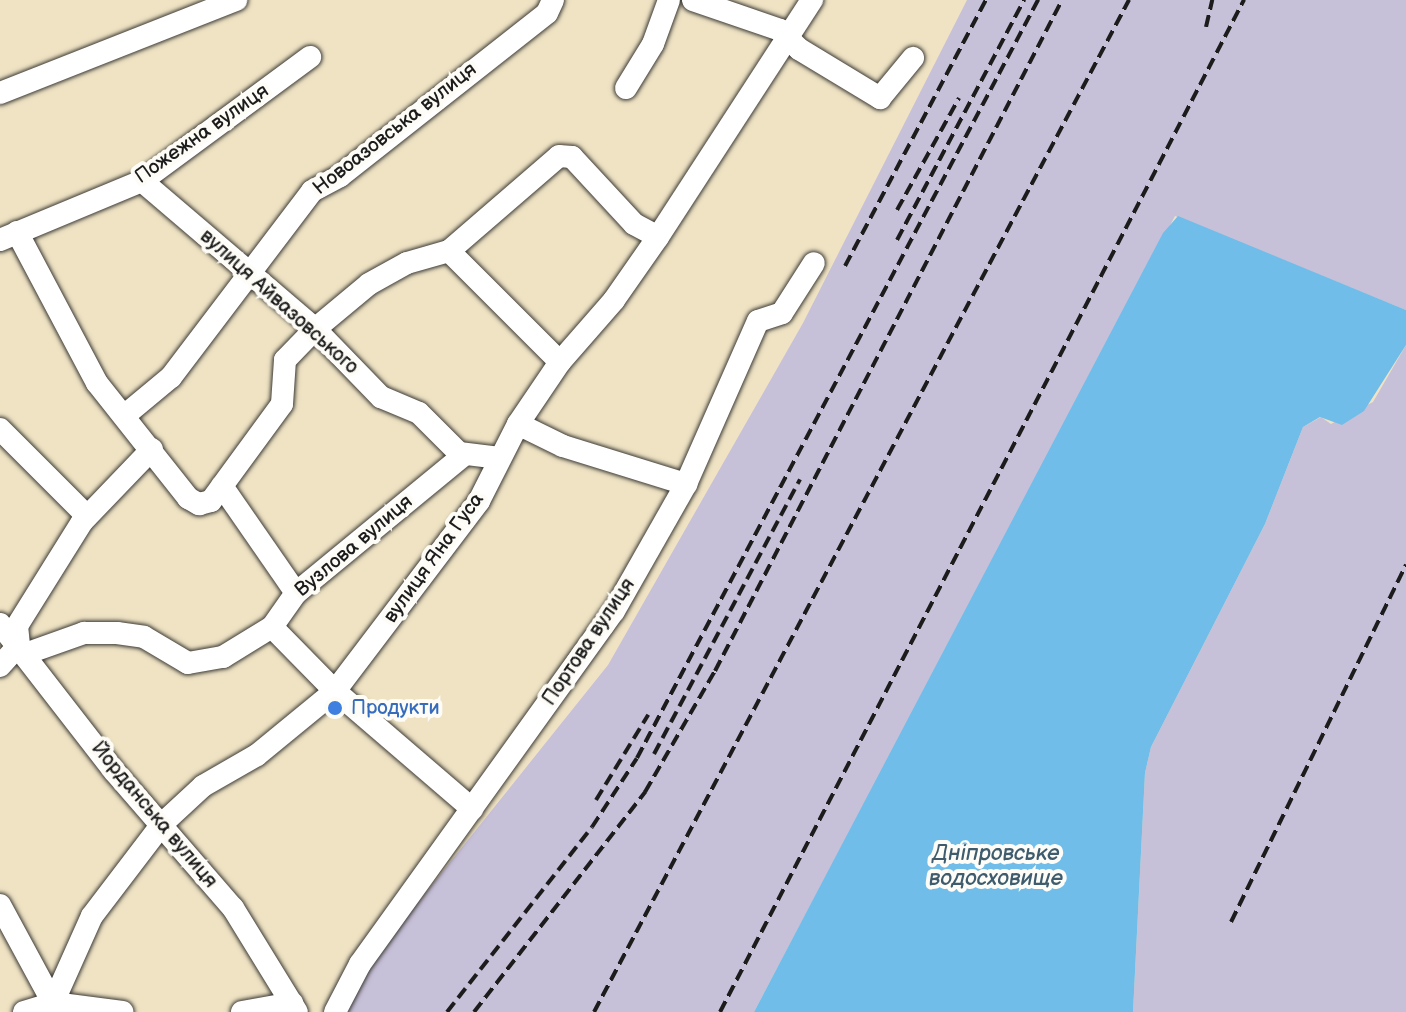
<!DOCTYPE html>
<meta charset="utf-8">
<style>
body{margin:0}
#map{position:relative;width:1406px;height:1012px;overflow:hidden;background:#efe3c4;font-family:"Balsamiq Sans",sans-serif}
div>[style]{position:absolute}
.industrial>*{inset:0;background:#c7c0d9}
.water>*{inset:0;background:#70bdea}
.roads{filter:drop-shadow(0 0 2px #3c3a35) drop-shadow(0 0 2px #3c3a35)}
.minor>*{height:22px;margin:-11px;padding:0 11px;transform-origin:11px;border-radius:11px;background:#fff}
.rail>*{height:4px;margin-top:-2px;transform-origin:0;background:repeating-linear-gradient(90deg,#1c1c1c 0 12px,transparent 0 18px)}
.dots>*{width:22px;height:22px;translate:-50% -50%;box-sizing:border-box;border:4px solid #fdfcf7;border-radius:50%}
span{translate:-50% -50%;white-space:nowrap;text-align:center;line-height:1.15;-webkit-text-stroke:8px #fdfcf7;paint-order:stroke}
.street-label{font-size:20px;color:#1c1c1c}
.shop-label{font-size:20px;color:#366cbe}
.left{translate:0 -50%;text-align:left}
.water-label{font-size:22px;color:#3e5c6e;font-style:italic}
</style>
<div id="map">
<div class="industrial">
<div style="clip-path:polygon(967px 0,1406px 0,1406px 310px,1175px 216px,754px 1012px,345px 1012px,363px 971px,608px 665px,803px 323px)"></div>
<div style="clip-path:polygon(1406px 345px,1406px 1012px,1133px 1012px,1145px 773px,1151px 747px,1265px 524px,1303px 427px,1321px 417px,1331px 424px,1373px 402px)"></div>
</div>
<div class="water">
<div style="clip-path:polygon(1178px 216px,1406px 310px,1406px 345px,1364px 411px,1342px 425px,1320px 417px,1303px 427px,1265px 524px,1151px 747px,1145px 773px,1133px 1012px,754px 1012px,1163px 233px)"></div>
</div>
<div class="roads">
<div class="minor">
<div style="left:693px;top:0;width:92px;rotate:19deg"></div>
<div style="left:780px;top:30px;width:27px;rotate:45deg"></div>
<div style="left:799px;top:49px;width:95px;rotate:31.2deg"></div>
<div style="left:880px;top:98px;width:52px;rotate:-50.5deg"></div>
<div style="left:626px;top:88px;width:52px;rotate:-58.5deg"></div>
<div style="left:653px;top:44px;width:47px;rotate:-70deg"></div>
<div style="left:0;top:93px;width:254px;rotate:-21.5deg"></div>
<div style="left:142px;top:181px;width:228px;rotate:40.5deg"></div>
<div style="left:315px;top:329px;width:95px;rotate:45.9deg"></div>
<div style="left:381px;top:397px;width:41px;rotate:22.8deg"></div>
<div style="left:419px;top:413px;width:57px;rotate:45deg"></div>
<div style="left:459px;top:453px;width:41px;rotate:7deg"></div>
<div style="left:17px;top:232px;width:171px;rotate:62.1deg"></div>
<div style="left:97px;top:383px;width:147px;rotate:51.6deg"></div>
<div style="left:188px;top:498px;width:13px;rotate:29deg"></div>
<div style="left:199px;top:504px;width:12px;rotate:-14deg"></div>
<div style="left:211px;top:501px;width:120px;rotate:-53.8deg"></div>
<div style="left:282px;top:404px;width:44px;rotate:-86.1deg"></div>
<div style="left:285px;top:360px;width:43px;rotate:-45.9deg"></div>
<div style="left:315px;top:329px;width:70px;rotate:-39.8deg"></div>
<div style="left:369px;top:284px;width:43px;rotate:-28.9deg"></div>
<div style="left:407px;top:263px;width:44px;rotate:-15.9deg"></div>
<div style="left:449px;top:251px;width:145px;rotate:-40.8deg"></div>
<div style="left:559px;top:156px;width:13px;rotate:4deg"></div>
<div style="left:572px;top:157px;width:91px;rotate:47.2deg"></div>
<div style="left:634px;top:224px;width:27px;rotate:28deg"></div>
<div style="left:0;top:240px;width:154px;rotate:-22.6deg"></div>
<div style="left:142px;top:181px;width:209px;rotate:-36.4deg"></div>
<div style="left:449px;top:251px;width:157px;rotate:45deg"></div>
<div style="left:124px;top:416px;width:61px;rotate:-39.7deg"></div>
<div style="left:171px;top:377px;width:233px;rotate:-52.8deg"></div>
<div style="left:312px;top:191px;width:32px;rotate:-28deg"></div>
<div style="left:340px;top:176px;width:263px;rotate:-38.2deg"></div>
<div style="left:547px;top:13px;width:14px;rotate:-65deg"></div>
<div style="left:518px;top:424px;width:50px;rotate:26.1deg"></div>
<div style="left:563px;top:446px;width:129px;rotate:17.2deg"></div>
<div style="left:0;top:429px;width:123px;rotate:45deg"></div>
<div style="left:222px;top:486px;width:130px;rotate:55.3deg"></div>
<div style="left:0;top:624px;width:187px;rotate:52.2deg"></div>
<div style="left:115px;top:772px;width:180px;rotate:49.1deg"></div>
<div style="left:233px;top:908px;width:122px;rotate:58.4deg"></div>
<div style="left:272px;top:627px;width:90px;rotate:45.5deg"></div>
<div style="left:335px;top:691px;width:181px;rotate:40.7deg"></div>
<div style="left:25px;top:654px;width:63px;rotate:-19.6deg"></div>
<div style="left:84px;top:633px;width:33px"></div>
<div style="left:117px;top:633px;width:27px;rotate:8deg"></div>
<div style="left:144px;top:637px;width:51px;rotate:30.6deg"></div>
<div style="left:188px;top:663px;width:36px;rotate:-10deg"></div>
<div style="left:223px;top:657px;width:57px;rotate:-31.5deg"></div>
<div style="left:272px;top:627px;width:42px;rotate:-54.8deg"></div>
<div style="left:296px;top:593px;width:217px;rotate:-39.4deg"></div>
<div style="left:0;top:666px;width:28px;rotate:-48deg"></div>
<div style="left:19px;top:645px;width:19px;rotate:-96deg"></div>
<div style="left:17px;top:626px;width:123px;rotate:-58deg"></div>
<div style="left:82px;top:522px;width:101px;rotate:-46.2deg"></div>
<div style="left:0;top:905px;width:111px;rotate:61.6deg"></div>
<div style="left:53px;top:1003px;width:70px;rotate:7.4deg"></div>
<div style="left:24px;top:1012px;width:30px;rotate:-17deg"></div>
<div style="left:53px;top:1003px;width:95px;rotate:-65.9deg"></div>
<div style="left:92px;top:916px;width:116px;rotate:-52.7deg"></div>
<div style="left:162px;top:824px;width:56px;rotate:-42.8deg"></div>
<div style="left:203px;top:786px;width:62px;rotate:-29.9deg"></div>
<div style="left:257px;top:755px;width:101px;rotate:-39.4deg"></div>
<div style="left:335px;top:691px;width:238px;rotate:-52.8deg"></div>
<div style="left:479px;top:501px;width:86px;rotate:-63.1deg"></div>
<div style="left:518px;top:424px;width:75px;rotate:-55.9deg"></div>
<div style="left:560px;top:362px;width:82px;rotate:-48.9deg"></div>
<div style="left:614px;top:300px;width:77px;rotate:-55.1deg"></div>
<div style="left:658px;top:237px;width:283px;rotate:-57deg"></div>
<div style="left:242px;top:1012px;width:51px;rotate:-10.2deg"></div>
<div style="left:335px;top:1012px;width:54px;rotate:-62.5deg"></div>
<div style="left:360px;top:964px;width:435px;rotate:-54.3deg"></div>
<div style="left:614px;top:611px;width:146px;rotate:-60.4deg"></div>
<div style="left:686px;top:484px;width:178px;rotate:-66.2deg"></div>
<div style="left:758px;top:321px;width:25px;rotate:-18deg"></div>
<div style="left:782px;top:313px;width:59px;rotate:-57.4deg"></div>
</div>
</div>
<div class="rail">
<div style="left:1206px;top:27px;width:28px;rotate:-77deg"></div>
<div style="left:897px;top:210px;width:128px;rotate:-61deg"></div>
<div style="left:897px;top:240px;width:272px;rotate:-62.1deg"></div>
<div style="left:845px;top:266px;width:301px;rotate:-62.1deg"></div>
<div style="left:654px;top:754px;width:311px;rotate:-62deg"></div>
<div style="left:596px;top:800px;width:100px;rotate:-58.5deg"></div>
<div style="left:1231px;top:922px;width:398px;rotate:-63.9deg"></div>
<div style="left:447px;top:1012px;width:235px;rotate:-51.9deg"></div>
<div style="left:592px;top:827px;width:82px;rotate:-56.9deg"></div>
<div style="left:637px;top:758px;width:858px;rotate:-62.12deg"></div>
<div style="left:474px;top:1012px;width:279px;rotate:-52.1deg"></div>
<div style="left:645px;top:792px;width:140px;rotate:-60deg"></div>
<div style="left:715px;top:671px;width:755px;rotate:-62.65deg"></div>
<div style="left:594px;top:1012px;width:1145px;rotate:-62.14deg"></div>
<div style="left:720px;top:1012px;width:1140px;rotate:-62.63deg"></div>
</div>
<div class="dots">
<div style="left:335px;top:708px;background:#3f7fe0"></div>
</div>
<div class="street-label">
<span style="left:395px;top:129px;rotate:-38deg">Новоазовська вулиця</span>
<span style="left:202px;top:134px;rotate:-35deg">Пожежна вулиця</span>
<span style="left:279px;top:302px;rotate:42deg">вулиця Айвазовського</span>
<span style="left:354px;top:546px;rotate:-40deg">Вузлова вулиця</span>
<span style="left:434px;top:558px;rotate:-54deg">вулиця Яна Гуса</span>
<span style="left:589px;top:642px;rotate:-56deg">Портова вулиця</span>
<span style="left:154px;top:815px;rotate:50deg">Йорданська вулиця</span>
</div>
<div class="shop-label">
<span class="left" style="left:351px;top:708px">Продукти</span>
</div>
<div class="water-label">
<span style="left:996px;top:866px">Дніпровське<br>водосховище</span>
</div>
</div>
